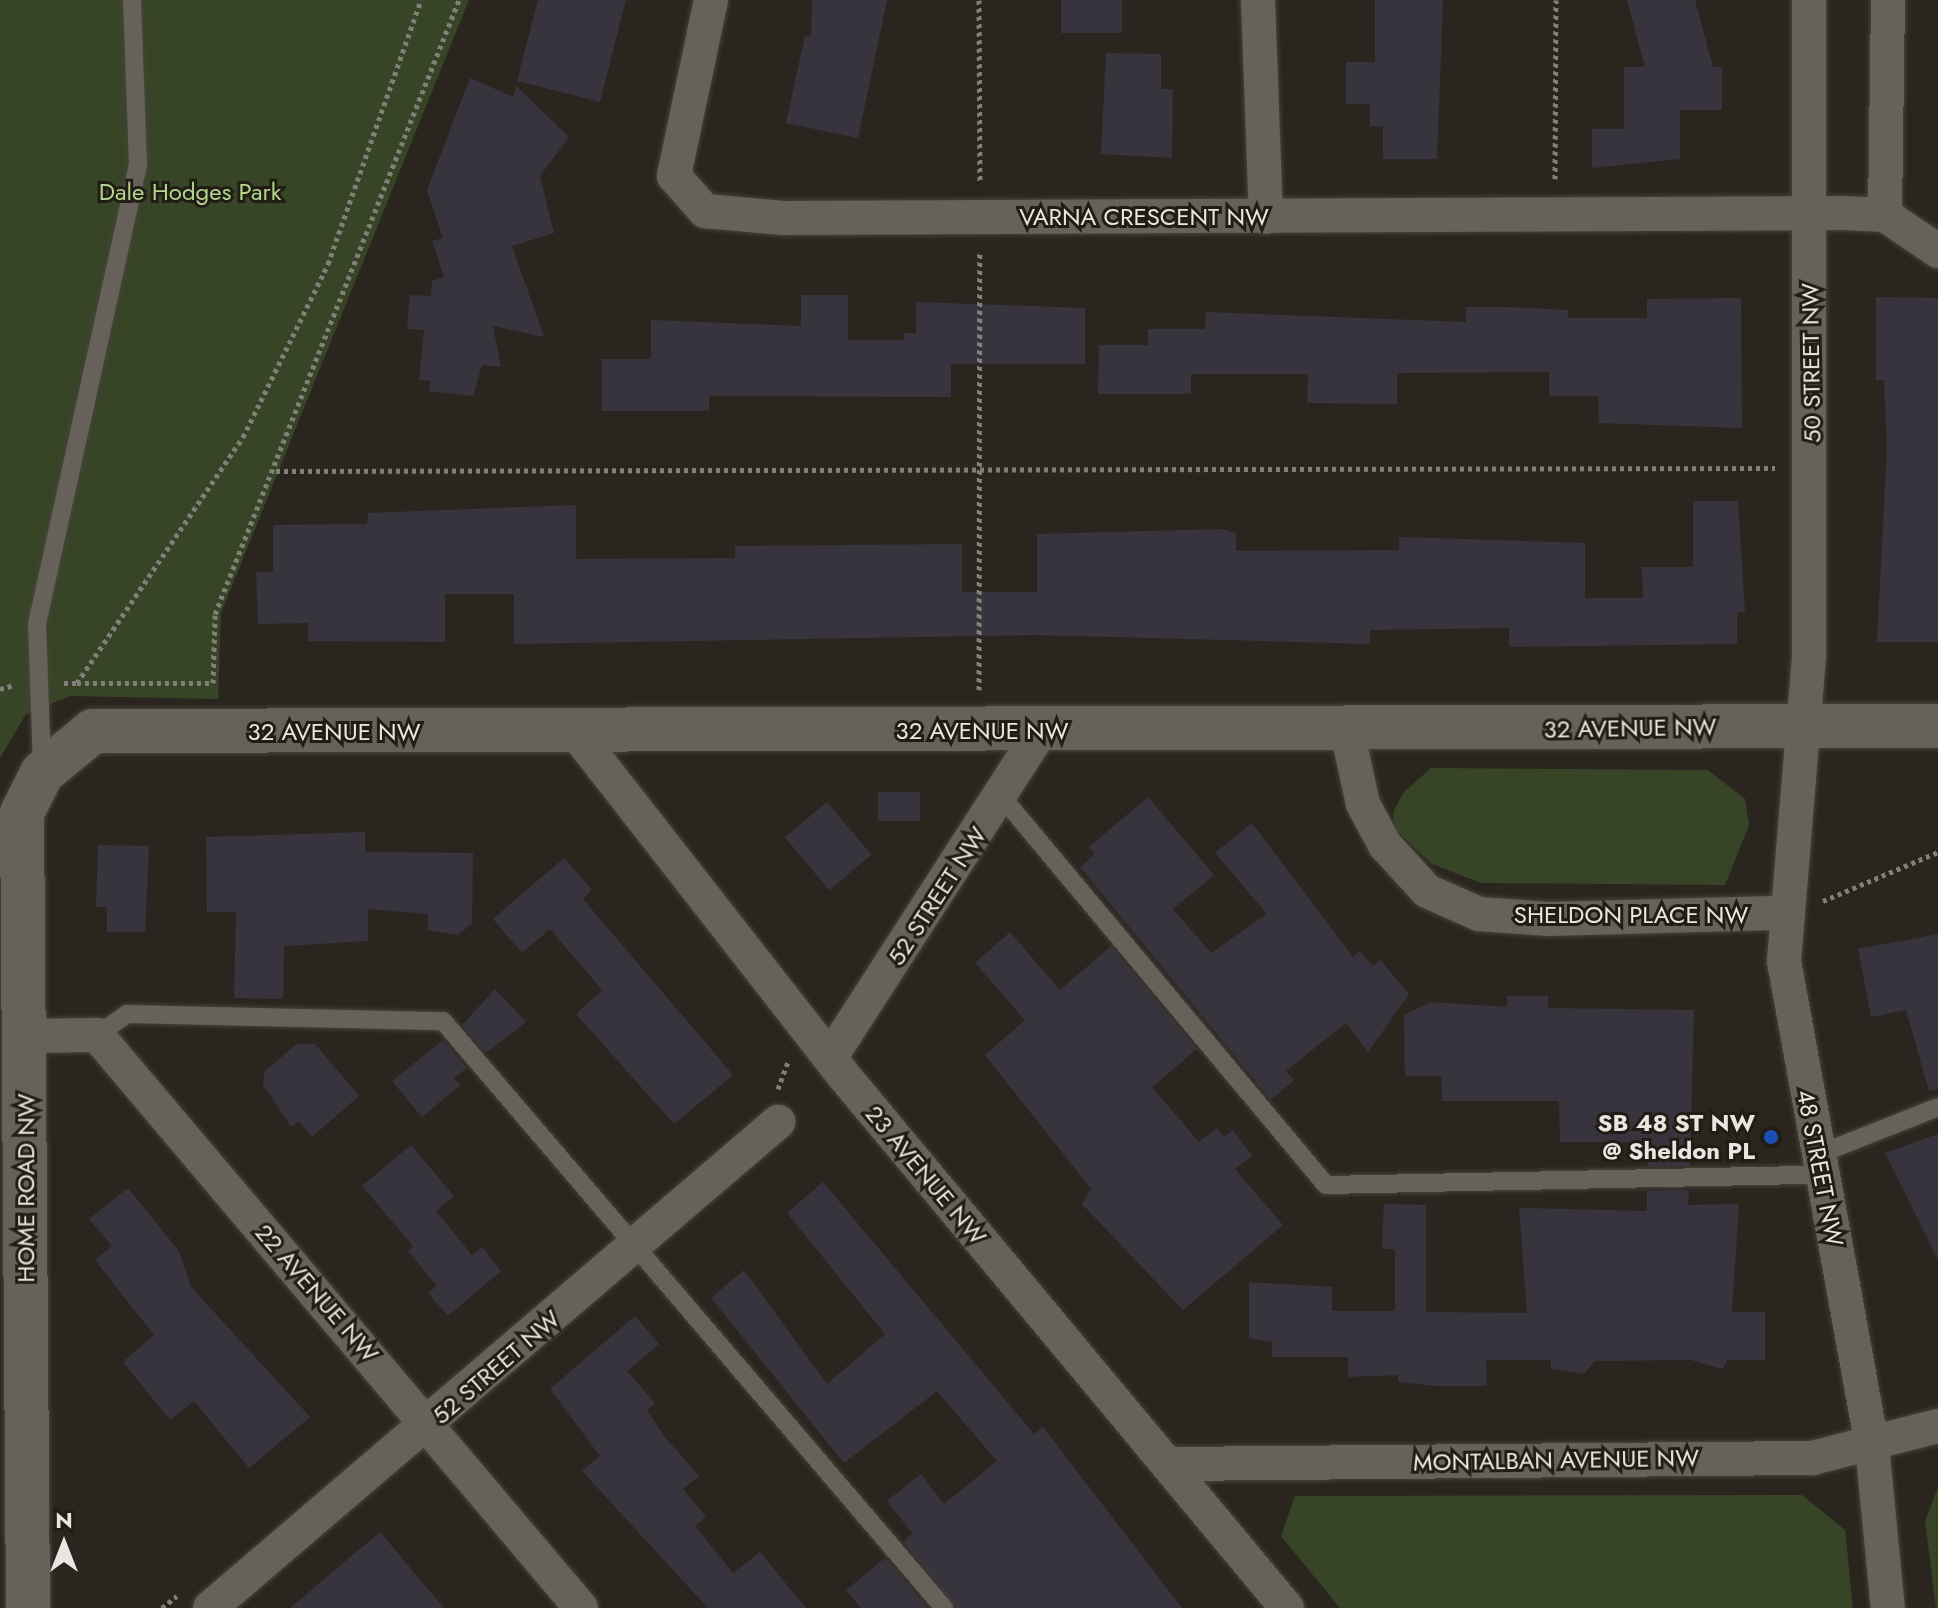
<!DOCTYPE html>
<style>
body{margin:0}
#map{position:relative;width:1938px;height:1608px;overflow:hidden;background:#2a261f;font-family:Jost,sans-serif}
div>[style]{position:absolute}
.green>*{inset:0;background:#374526}
.building>*{inset:0;background:#38343d;transform-origin:0 0}
.path>*{height:5px;margin-top:-2.5px;transform-origin:0;background:repeating-linear-gradient(90deg,#827f78 0 4px,transparent 0 8px)}
.roads{filter:drop-shadow(0 0 2px #46433c) drop-shadow(0 0 2px #46433c)}
.service>*{height:18px;margin:-9px;padding:0 9px;transform-origin:9px;border-radius:9px;background:#666259}
.minor>*{height:34px;margin:-17px;padding:0 17px;transform-origin:17px;border-radius:17px;background:#666259}
.tertiary>*{height:44px;margin:-22px;padding:0 22px;transform-origin:22px;border-radius:22px;background:#666259}
.dots>*{width:22px;height:22px;translate:-50% -50%;box-sizing:border-box;border:4px solid #211d15;border-radius:50%}
span{translate:-50% -50%;white-space:nowrap;text-align:center;line-height:1.15;-webkit-text-stroke:6px #211d15;paint-order:stroke}
.park-label{font-size:24px;color:#b4d48e}
.street-label{font-size:24px;color:#e8e6e0}
.poi-label{font-size:24px;color:#e8e6e0;font-weight:700}
.right{translate:-100% -50%;text-align:right}
.north{position:absolute;left:24px;top:1504px;width:80px;height:80px;-webkit-text-stroke:6px #211d15;paint-order:stroke;rotate:0deg;font-size:22px;font-weight:700;line-height:32px;text-align:center;color:#e8e6e0}
.north::after{content:'';display:block;margin:auto;width:28px;height:36px;background:#e8e6e0;clip-path:polygon(50% 0,100% 100%,50% 72%,0 100%)}
</style>
<div id="map">
<div class="green">
<div style="clip-path:polygon(0 0,469px 0,221px 613px,218px 699px,71px 696px,26px 714px,0 758px)"></div>
<div style="clip-path:polygon(1431px 768px,1708px 770px,1745px 799px,1749px 825px,1725px 885px,1481px 883px,1432px 864px,1396px 830px,1393px 813px,1403px 793px)"></div>
<div style="clip-path:polygon(1938px 1487px,1938px 1608px,1936px 1608px,1925px 1521px)"></div>
<div style="clip-path:polygon(1802px 1495px,1845px 1530px,1853px 1608px,1340px 1608px,1281px 1536px,1295px 1496px)"></div>
</div>
<div class="building">
<div style="clip-path:polygon(538px 0,626px 0,600px 102px,517px 81px)"></div>
<div style="clip-path:polygon(812px 0,887px 0,858px 138px,786px 123px,805px 36px,811px 37px)"></div>
<div style="left:1061px;top:0;width:61px;height:33px"></div>
<div style="clip-path:polygon(1375px 0,1443px 0,1437px 159px,1383px 159px,1383px 126px,1370px 126px,1370px 104px,1346px 104px,1346px 62px,1375px 62px)"></div>
<div style="clip-path:polygon(1627px 0,1695px 0,1713px 67px,1722px 67px,1722px 110px,1680px 110px,1680px 159px,1592px 168px,1592px 129px,1624px 129px,1624px 67px,1645px 67px)"></div>
<div style="clip-path:polygon(1106px 53px,1161px 54px,1161px 89px,1173px 89px,1172px 158px,1101px 154px)"></div>
<div style="clip-path:polygon(470px 78px,513px 97px,516px 86px,569px 137px,540px 176px,554px 233px,512px 246px,544px 337px,493px 326px,501px 367px,482px 365px,473px 396px,429px 391px,430px 381px,419px 380px,424px 330px,407px 329px,410px 295px,431px 296px,432px 281px,444px 277px,432px 241px,443px 238px,427px 190px)"></div>
<div style="clip-path:polygon(801px 295px,848px 295px,848px 340px,904px 340px,904px 333px,916px 333px,916px 302px,1085px 308px,1085px 364px,951px 364px,951px 397px,709px 396px,709px 411px,602px 411px,602px 359px,651px 359px,651px 320px,801px 326px)"></div>
<div style="clip-path:polygon(1876px 297px,1938px 298px,1938px 642px,1877px 642px,1887px 448px,1884px 380px,1876px 380px)"></div>
<div style="clip-path:polygon(1741px 298px,1742px 428px,1599px 423px,1598px 396px,1549px 396px,1549px 372px,1397px 373px,1397px 404px,1307px 403px,1308px 374px,1191px 374px,1191px 394px,1098px 394px,1099px 345px,1148px 345px,1148px 329px,1205px 329px,1206px 312px,1466px 322px,1466px 307px,1507px 307px,1568px 310px,1568px 318px,1647px 318px,1647px 299px)"></div>
<div style="clip-path:polygon(1693px 501px,1738px 501px,1745px 612px,1737px 612px,1737px 644px,1509px 647px,1509px 628px,1370px 630px,1370px 644px,1037px 635px,514px 644px,514px 594px,445px 594px,445px 642px,308px 641px,308px 623px,258px 624px,256px 572px,273px 572px,273px 525px,367px 524px,368px 513px,576px 505px,576px 559px,735px 558px,735px 546px,962px 544px,962px 592px,1037px 592px,1037px 534px,1221px 529px,1236px 533px,1236px 551px,1399px 550px,1399px 537px,1585px 543px,1585px 598px,1643px 598px,1642px 567px,1693px 567px)"></div>
<div style="left:878px;top:792px;width:42px;height:29px"></div>
<div style="clip-path:polygon(1148px 797px,1214px 875px,1173px 909px,1211px 953px,1267px 914px,1215px 853px,1252px 823px,1353px 957px,1360px 951px,1373px 966px,1380px 960px,1409px 994px,1368px 1052px,1346px 1023px,1286px 1071px,1294px 1080px,1271px 1100px,1080px 867px,1095px 854px,1089px 847px)"></div>
<div style="left:827px;top:802px;width:69px;height:55px;rotate:50deg"></div>
<div style="clip-path:polygon(365px 832px,365px 852px,473px 853px,472px 924px,457px 935px,428px 930px,428px 914px,368px 909px,368px 941px,284px 946px,283px 999px,234px 998px,236px 912px,207px 912px,206px 837px)"></div>
<div style="clip-path:polygon(98px 845px,149px 846px,145px 932px,107px 932px,107px 907px,96px 907px)"></div>
<div style="clip-path:polygon(564px 858px,592px 890px,583px 899px,733px 1075px,674px 1124px,576px 1014px,602px 990px,550px 929px,522px 953px,493px 919px)"></div>
<div style="clip-path:polygon(1010px 932px,1060px 990px,1111px 946px,1197px 1049px,1152px 1087px,1199px 1142px,1217px 1128px,1224px 1137px,1233px 1130px,1252px 1156px,1235px 1169px,1283px 1225px,1183px 1310px,1082px 1204px,1091px 1189px,985px 1055px,1025px 1020px,975px 963px)"></div>
<div style="clip-path:polygon(1938px 934px,1938px 1089px,1929px 1091px,1906px 1010px,1871px 1017px,1858px 949px)"></div>
<div style="clip-path:polygon(495px 989px,526px 1022px,486px 1053px,462px 1025px)"></div>
<div style="clip-path:polygon(1507px 996px,1548px 996px,1548px 1008px,1694px 1010px,1690px 1166px,1648px 1167px,1648px 1142px,1560px 1142px,1559px 1101px,1442px 1101px,1441px 1076px,1405px 1076px,1404px 1015px,1431px 1002px,1507px 1007px)"></div>
<div style="clip-path:polygon(443px 1040px,467px 1068px,454px 1078px,460px 1085px,422px 1117px,392px 1081px)"></div>
<div style="clip-path:polygon(297px 1044px,315px 1044px,359px 1096px,312px 1137px,299px 1121px,291px 1127px,263px 1085px,264px 1072px)"></div>
<div style="clip-path:polygon(1938px 1134px,1938px 1258px,1937px 1258px,1885px 1153px)"></div>
<div style="clip-path:polygon(411px 1145px,454px 1196px,436px 1211px,472px 1255px,482px 1247px,501px 1271px,448px 1316px,428px 1293px,437px 1286px,408px 1251px,413px 1246px,362px 1186px)"></div>
<div style="clip-path:polygon(823px 1182px,1034px 1434px,1043px 1427px,1182px 1608px,956px 1608px,904px 1542px,912px 1533px,887px 1501px,921px 1474px,944px 1504px,997px 1461px,937px 1391px,844px 1463px,711px 1298px,744px 1270px,827px 1384px,885px 1334px,787px 1213px)"></div>
<div style="clip-path:polygon(128px 1188px,179px 1251px,191px 1287px,310px 1417px,249px 1468px,194px 1401px,170px 1420px,123px 1362px,154px 1335px,95px 1260px,112px 1246px,89px 1219px)"></div>
<div style="clip-path:polygon(1689px 1190px,1688px 1205px,1739px 1204px,1732px 1312px,1765px 1312px,1765px 1360px,1727px 1360px,1723px 1369px,1691px 1360px,1595px 1361px,1584px 1374px,1551px 1369px,1551px 1360px,1486px 1360px,1487px 1386px,1436px 1386px,1398px 1382px,1398px 1375px,1348px 1377px,1348px 1357px,1272px 1357px,1272px 1342px,1249px 1338px,1249px 1282px,1332px 1287px,1332px 1311px,1395px 1311px,1395px 1249px,1382px 1249px,1384px 1204px,1426px 1205px,1426px 1312px,1527px 1313px,1519px 1208px,1647px 1211px,1647px 1191px)"></div>
<div style="clip-path:polygon(635px 1316px,659px 1344px,627px 1371px,655px 1403px,647px 1410px,664px 1436px,699px 1476px,683px 1489px,706px 1517px,695px 1526px,733px 1573px,760px 1552px,806px 1608px,708px 1608px,582px 1471px,600px 1456px,550px 1389px)"></div>
<div style="clip-path:polygon(380px 1532px,444px 1608px,290px 1608px)"></div>
<div style="clip-path:polygon(885px 1558px,928px 1608px,861px 1608px,846px 1590px)"></div>
</div>
<div class="path">
<div style="left:979px;top:0;width:182px;rotate:89.7deg"></div>
<div style="left:1555px;top:179px;width:179px;rotate:-89.7deg"></div>
<div style="left:276px;top:471px;width:1499px;rotate:-0.11deg"></div>
<div style="left:64px;top:683px;width:13px"></div>
<div style="left:77px;top:683px;width:297px;rotate:-56deg"></div>
<div style="left:243px;top:437px;width:193px;rotate:-63.8deg"></div>
<div style="left:328px;top:264px;width:280px;rotate:-70.6deg"></div>
<div style="left:77px;top:683px;width:136px"></div>
<div style="left:213px;top:683px;width:69px;rotate:-88.3deg"></div>
<div style="left:215px;top:614px;width:661px;rotate:-68.33deg"></div>
<div style="left:0;top:689px;width:15px;rotate:-16deg"></div>
<div style="left:979px;top:690px;width:438px;rotate:-89.9deg"></div>
<div style="left:1823px;top:901px;width:125px;rotate:-23.1deg"></div>
<div style="left:778px;top:1089px;width:29px;rotate:-70deg"></div>
<div style="left:162px;top:1608px;width:19px;rotate:-39deg"></div>
</div>
<div class="roads">
<div class="service">
<div style="left:42px;top:766px;width:142px;rotate:-92deg"></div>
<div style="left:37px;top:624px;width:471px;rotate:-77.6deg"></div>
<div style="left:138px;top:164px;width:164px;rotate:-92.1deg"></div>
<div style="left:1002px;top:797px;width:505px;rotate:50.14deg"></div>
<div style="left:1326px;top:1185px;width:496px;rotate:-1.2deg"></div>
<div style="left:97px;top:1035px;width:37px;rotate:-35deg"></div>
<div style="left:127px;top:1014px;width:316px;rotate:1.3deg"></div>
<div style="left:443px;top:1021px;width:772px;rotate:49.52deg"></div>
<div style="left:1817px;top:1155px;width:130px;rotate:-21.6deg"></div>
</div>
<div class="minor">
<div style="left:711px;top:0;width:180px;rotate:101.9deg"></div>
<div style="left:674px;top:176px;width:47px;rotate:48.5deg"></div>
<div style="left:705px;top:211px;width:79px;rotate:5.1deg"></div>
<div style="left:784px;top:218px;width:1060px;rotate:-0.27deg"></div>
<div style="left:1844px;top:213px;width:41px;rotate:2.8deg"></div>
<div style="left:1885px;top:215px;width:64px;rotate:34.2deg"></div>
<div style="left:1258px;top:0;width:217px;rotate:87.9deg"></div>
<div style="left:1809px;top:0;width:657px;rotate:90deg"></div>
<div style="left:1809px;top:657px;width:305px;rotate:94.7deg"></div>
<div style="left:1784px;top:961px;width:493px;rotate:79.7deg"></div>
<div style="left:1872px;top:1446px;width:163px;rotate:84.4deg"></div>
<div style="left:1885px;top:215px;width:215px;rotate:-89.2deg"></div>
<div style="left:1347px;top:731px;width:75px;rotate:77.6deg"></div>
<div style="left:1363px;top:804px;width:47px;rotate:61.8deg"></div>
<div style="left:1385px;top:845px;width:62px;rotate:47.6deg"></div>
<div style="left:1427px;top:891px;width:57px;rotate:23.9deg"></div>
<div style="left:1479px;top:914px;width:70px;rotate:4.1deg"></div>
<div style="left:1549px;top:919px;width:235px;rotate:-1.5deg"></div>
<div style="left:576px;top:733px;width:435px;rotate:52deg"></div>
<div style="left:844px;top:1076px;width:692px;rotate:50.22deg"></div>
<div style="left:25px;top:1036px;width:72px;rotate:-0.8deg"></div>
<div style="left:97px;top:1035px;width:750px;rotate:49.81deg"></div>
<div style="left:830px;top:1058px;width:389px;rotate:-57.2deg"></div>
<div style="left:1171px;top:1464px;width:641px;rotate:-0.54deg"></div>
<div style="left:1812px;top:1458px;width:130px;rotate:-14.3deg"></div>
<div style="left:210px;top:1608px;width:748px;rotate:-40.55deg"></div>
</div>
<div class="tertiary">
<div style="left:28px;top:1608px;width:795px;rotate:-90.43deg"></div>
<div style="left:22px;top:813px;width:45px;rotate:-63.4deg"></div>
<div style="left:42px;top:773px;width:66px;rotate:-39.5deg"></div>
<div style="left:93px;top:731px;width:1845px;rotate:-0.16deg"></div>
</div>
</div>
<div class="dots">
<div style="left:1771px;top:1137px;background:#1a4fb4"></div>
</div>
<div class="park-label">
<span style="left:190px;top:192px">Dale Hodges Park</span>
</div>
<div class="street-label">
<span style="left:1144px;top:217px">VARNA CRESCENT NW</span>
<span style="left:1811px;top:363px;rotate:-91deg">50 STREET NW</span>
<span style="left:1630px;top:728px;rotate:-1deg">32 AVENUE NW</span>
<span style="left:982px;top:731px">32 AVENUE NW</span>
<span style="left:334px;top:732px">32 AVENUE NW</span>
<span style="left:937px;top:896px;rotate:-57deg">52 STREET NW</span>
<span style="left:1631px;top:915px">SHELDON PLACE NW</span>
<span style="left:1820px;top:1168px;rotate:79deg">48 STREET NW</span>
<span style="left:926px;top:1175px;rotate:50deg">23 AVENUE NW</span>
<span style="left:26px;top:1188px;rotate:-90deg">HOME ROAD NW</span>
<span style="left:317px;top:1293px;rotate:49deg">22 AVENUE NW</span>
<span style="left:496px;top:1367px;rotate:-41deg">52 STREET NW</span>
<span style="left:1556px;top:1460px;rotate:-1deg">MONTALBAN AVENUE NW</span>
</div>
<div class="poi-label">
<span class="right" style="left:1755px;top:1137px">SB 48 ST NW<br>@ Sheldon PL</span>
</div>
<div class="north">N</div>
</div>
